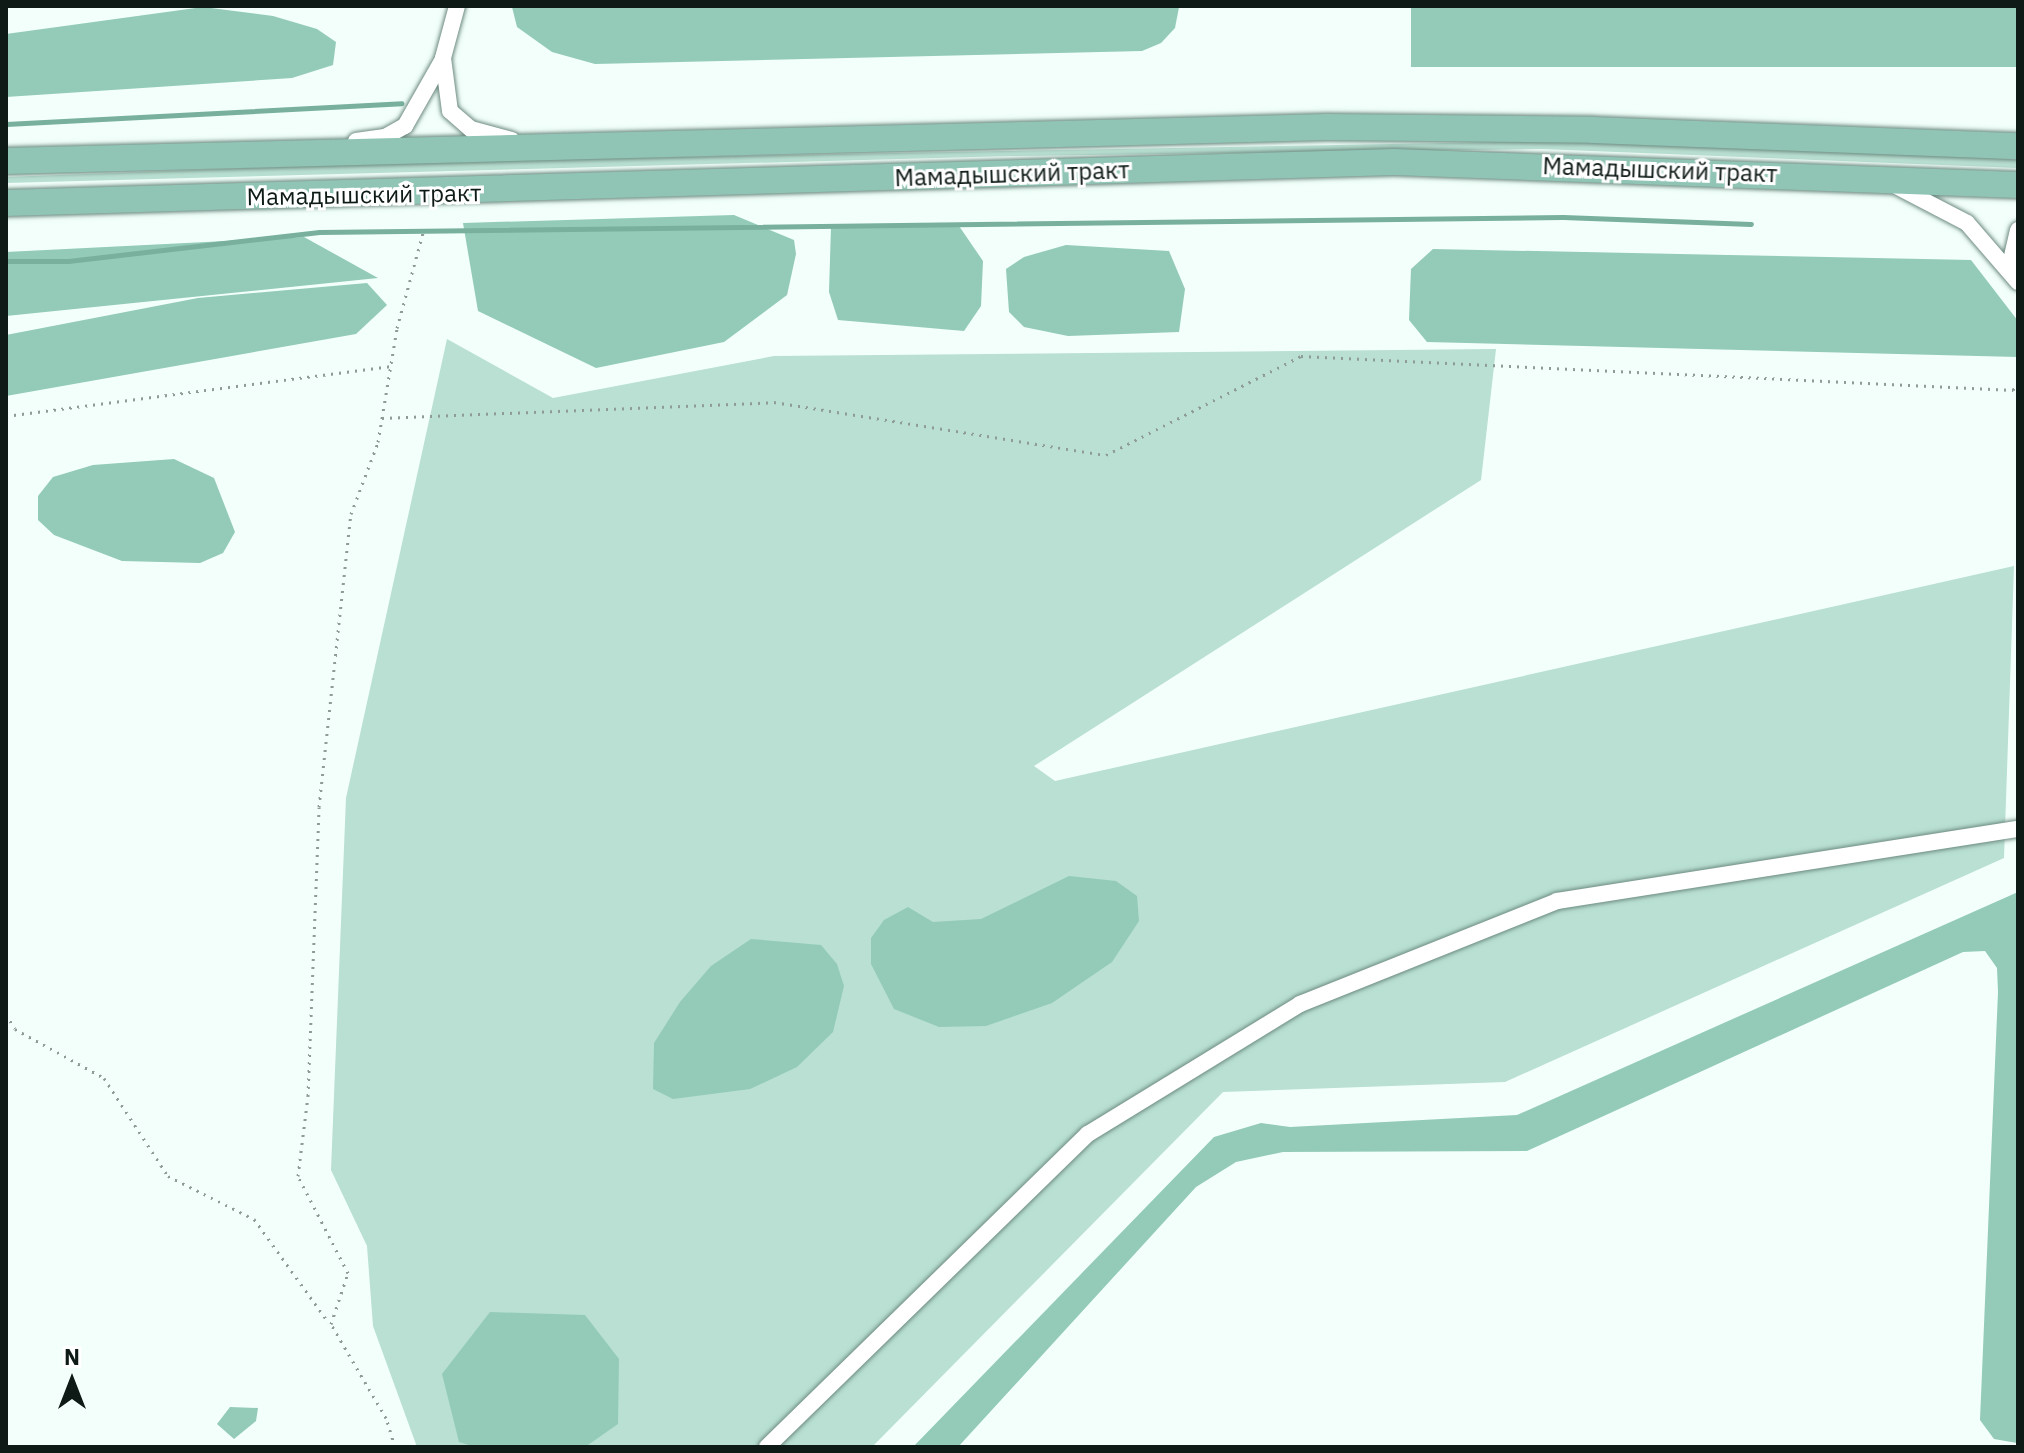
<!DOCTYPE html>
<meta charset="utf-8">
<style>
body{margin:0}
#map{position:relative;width:2024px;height:1453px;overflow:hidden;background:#f2fffa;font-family:"IBM Plex Sans",sans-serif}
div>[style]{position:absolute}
.green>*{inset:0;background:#b9e0d2}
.forest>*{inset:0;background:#93cbb8;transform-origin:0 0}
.stream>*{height:5px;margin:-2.5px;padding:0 2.5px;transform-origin:2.5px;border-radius:2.5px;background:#78b09d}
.path>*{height:3px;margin-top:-1.5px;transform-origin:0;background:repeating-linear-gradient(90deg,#8f9b97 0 2px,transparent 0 8px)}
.roads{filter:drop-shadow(0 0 2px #6d8b80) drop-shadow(0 0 2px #6d8b80)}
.street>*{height:16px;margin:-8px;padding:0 8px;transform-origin:8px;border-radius:8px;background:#fff}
.primary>*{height:26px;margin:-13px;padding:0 13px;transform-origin:13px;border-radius:13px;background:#90c4b5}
span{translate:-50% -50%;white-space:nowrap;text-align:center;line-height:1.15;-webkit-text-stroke:6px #fff;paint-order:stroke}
.street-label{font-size:24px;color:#0e1a16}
.frame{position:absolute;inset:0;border:8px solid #0e1a16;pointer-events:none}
.north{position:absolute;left:32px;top:1341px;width:80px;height:80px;-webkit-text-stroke:6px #fff;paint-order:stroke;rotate:0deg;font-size:22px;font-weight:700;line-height:32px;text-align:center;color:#0e1a16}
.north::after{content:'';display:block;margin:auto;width:28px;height:36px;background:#0e1a16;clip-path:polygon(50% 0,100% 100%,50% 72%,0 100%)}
</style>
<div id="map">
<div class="green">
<div style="clip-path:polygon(1549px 141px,1940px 154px,2018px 160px,2018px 168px,1542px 149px,1009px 156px,6px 183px,6px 177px,415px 162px)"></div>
<div style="clip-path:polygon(447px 339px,553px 398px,774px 356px,1496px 349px,1481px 480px,1034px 766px,1055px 781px,2014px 566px,2004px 858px,1505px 1082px,1223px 1092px,872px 1447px,417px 1447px,373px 1326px,367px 1246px,331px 1170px,346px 798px)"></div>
</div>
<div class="forest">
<div style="left:1411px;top:6px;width:607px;height:61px"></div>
<div style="clip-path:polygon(203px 7px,273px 16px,317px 29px,336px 42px,333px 65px,292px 78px,6px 97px,6px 34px)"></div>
<div style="clip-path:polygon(512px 7px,513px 6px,1179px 7px,1175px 28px,1161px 43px,1142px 51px,595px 64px,552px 52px,517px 27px)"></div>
<div style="clip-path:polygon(734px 215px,794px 240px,796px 254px,787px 295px,724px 342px,596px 368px,478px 311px,463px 223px)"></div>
<div style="clip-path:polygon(959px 226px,983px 261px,981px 306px,964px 331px,838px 320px,829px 292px,831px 227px)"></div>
<div style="clip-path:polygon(304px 237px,378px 278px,6px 316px,6px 252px)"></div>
<div style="clip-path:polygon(1066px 245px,1169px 251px,1185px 289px,1179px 332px,1068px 336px,1024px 327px,1009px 312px,1006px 269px,1024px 257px)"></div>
<div style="clip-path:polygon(1433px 249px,1971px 260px,2018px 321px,2018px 357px,1427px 342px,1409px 320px,1411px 269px)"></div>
<div style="clip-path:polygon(367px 283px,387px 305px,356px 334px,6px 396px,6px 335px,198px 298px)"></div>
<div style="clip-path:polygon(174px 459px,214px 478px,235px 532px,223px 553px,200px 563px,122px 561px,54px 535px,38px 520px,38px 496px,53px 477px,93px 465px)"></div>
<div style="clip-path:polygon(1069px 876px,1116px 881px,1137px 896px,1139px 921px,1112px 962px,1052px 1003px,986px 1026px,939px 1027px,894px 1009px,871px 964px,871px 938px,884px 920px,908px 907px,933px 922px,981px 919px)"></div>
<div style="clip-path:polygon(2018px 892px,2017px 1443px,1994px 1439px,1980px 1420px,1998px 992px,1997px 968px,1985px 951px,1963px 952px,1527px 1151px,1283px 1152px,1236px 1162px,1196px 1187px,958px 1447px,913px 1447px,1214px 1137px,1261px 1123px,1290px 1127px,1517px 1115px)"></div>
<div style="clip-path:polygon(751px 939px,821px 945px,837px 964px,844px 986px,833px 1032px,797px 1067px,750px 1089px,673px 1099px,653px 1089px,654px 1043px,680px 1002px,711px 966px)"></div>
<div style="clip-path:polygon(490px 1312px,585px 1315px,619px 1359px,618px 1424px,585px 1447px,475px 1447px,459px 1442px,442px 1374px)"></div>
<div style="clip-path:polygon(230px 1407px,258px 1408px,256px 1421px,234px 1439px,217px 1424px)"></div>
</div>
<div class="stream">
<div style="left:6px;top:124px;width:396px;rotate:-3deg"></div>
<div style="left:6px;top:261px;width:62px"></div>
<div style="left:68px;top:261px;width:253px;rotate:-6.6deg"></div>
<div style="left:319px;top:232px;width:1244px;rotate:-0.69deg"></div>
<div style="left:1563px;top:217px;width:188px;rotate:2.1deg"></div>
</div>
<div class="path">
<div style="left:6px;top:416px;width:387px;rotate:-7.4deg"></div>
<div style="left:382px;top:418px;width:392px;rotate:-2.3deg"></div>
<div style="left:774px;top:402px;width:336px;rotate:9.1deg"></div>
<div style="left:1106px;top:455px;width:219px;rotate:-26.9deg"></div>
<div style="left:1301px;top:356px;width:713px;rotate:2.73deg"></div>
<div style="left:2013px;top:390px;width:9px;rotate:-58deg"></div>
<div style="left:6px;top:1014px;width:17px;rotate:59deg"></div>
<div style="left:15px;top:1029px;width:102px;rotate:28.8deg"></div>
<div style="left:104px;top:1078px;width:117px;rotate:56.9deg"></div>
<div style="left:168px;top:1176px;width:96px;rotate:26.6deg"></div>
<div style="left:254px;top:1219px;width:128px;rotate:54.2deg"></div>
<div style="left:395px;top:1447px;width:30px;rotate:-107deg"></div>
<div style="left:386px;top:1418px;width:109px;rotate:-120.3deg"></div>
<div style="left:331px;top:1324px;width:54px;rotate:-71.6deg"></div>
<div style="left:348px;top:1273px;width:109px;rotate:-117.3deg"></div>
<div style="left:298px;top:1176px;width:81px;rotate:-82.9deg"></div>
<div style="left:308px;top:1096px;width:289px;rotate:-87.8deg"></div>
<div style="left:319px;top:807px;width:295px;rotate:-83.8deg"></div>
<div style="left:351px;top:514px;width:77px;rotate:-69.4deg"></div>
<div style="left:378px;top:442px;width:116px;rotate:-80.5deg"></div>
<div style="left:397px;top:328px;width:98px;rotate:-74.7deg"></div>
</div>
<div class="roads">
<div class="street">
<div style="left:457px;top:6px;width:54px;rotate:105.1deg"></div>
<div style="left:443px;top:58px;width:53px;rotate:82.5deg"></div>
<div style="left:450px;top:111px;width:28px;rotate:41deg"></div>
<div style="left:471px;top:129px;width:42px;rotate:15deg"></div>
<div style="left:356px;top:141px;width:29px;rotate:-8deg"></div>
<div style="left:385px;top:137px;width:23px;rotate:-29deg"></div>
<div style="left:405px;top:126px;width:77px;rotate:-60.4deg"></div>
<div style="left:1896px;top:186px;width:80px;rotate:27.5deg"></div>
<div style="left:1967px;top:223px;width:78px;rotate:49.2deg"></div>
<div style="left:2009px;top:269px;width:40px;rotate:-77deg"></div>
<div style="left:767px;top:1447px;width:448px;rotate:-44.3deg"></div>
<div style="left:1088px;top:1134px;width:249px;rotate:-31.5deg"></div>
<div style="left:1300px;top:1004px;width:277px;rotate:-21.8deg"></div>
<div style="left:1557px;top:901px;width:467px;rotate:-8.9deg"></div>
</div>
<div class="primary">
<div style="left:6px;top:161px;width:1321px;rotate:-1.47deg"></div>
<div style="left:1327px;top:127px;width:266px;rotate:0.6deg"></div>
<div style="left:1593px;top:130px;width:425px;rotate:2.2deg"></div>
<div style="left:6px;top:203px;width:1389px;rotate:-1.69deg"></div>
<div style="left:1394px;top:162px;width:624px;rotate:2.11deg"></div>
</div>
</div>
<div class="street-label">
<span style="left:1660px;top:170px;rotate:2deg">Мамадышский тракт</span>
<span style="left:1012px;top:174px;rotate:-2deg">Мамадышский тракт</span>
<span style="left:364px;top:195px;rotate:-1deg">Мамадышский тракт</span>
</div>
<div class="frame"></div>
<div class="north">N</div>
</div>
